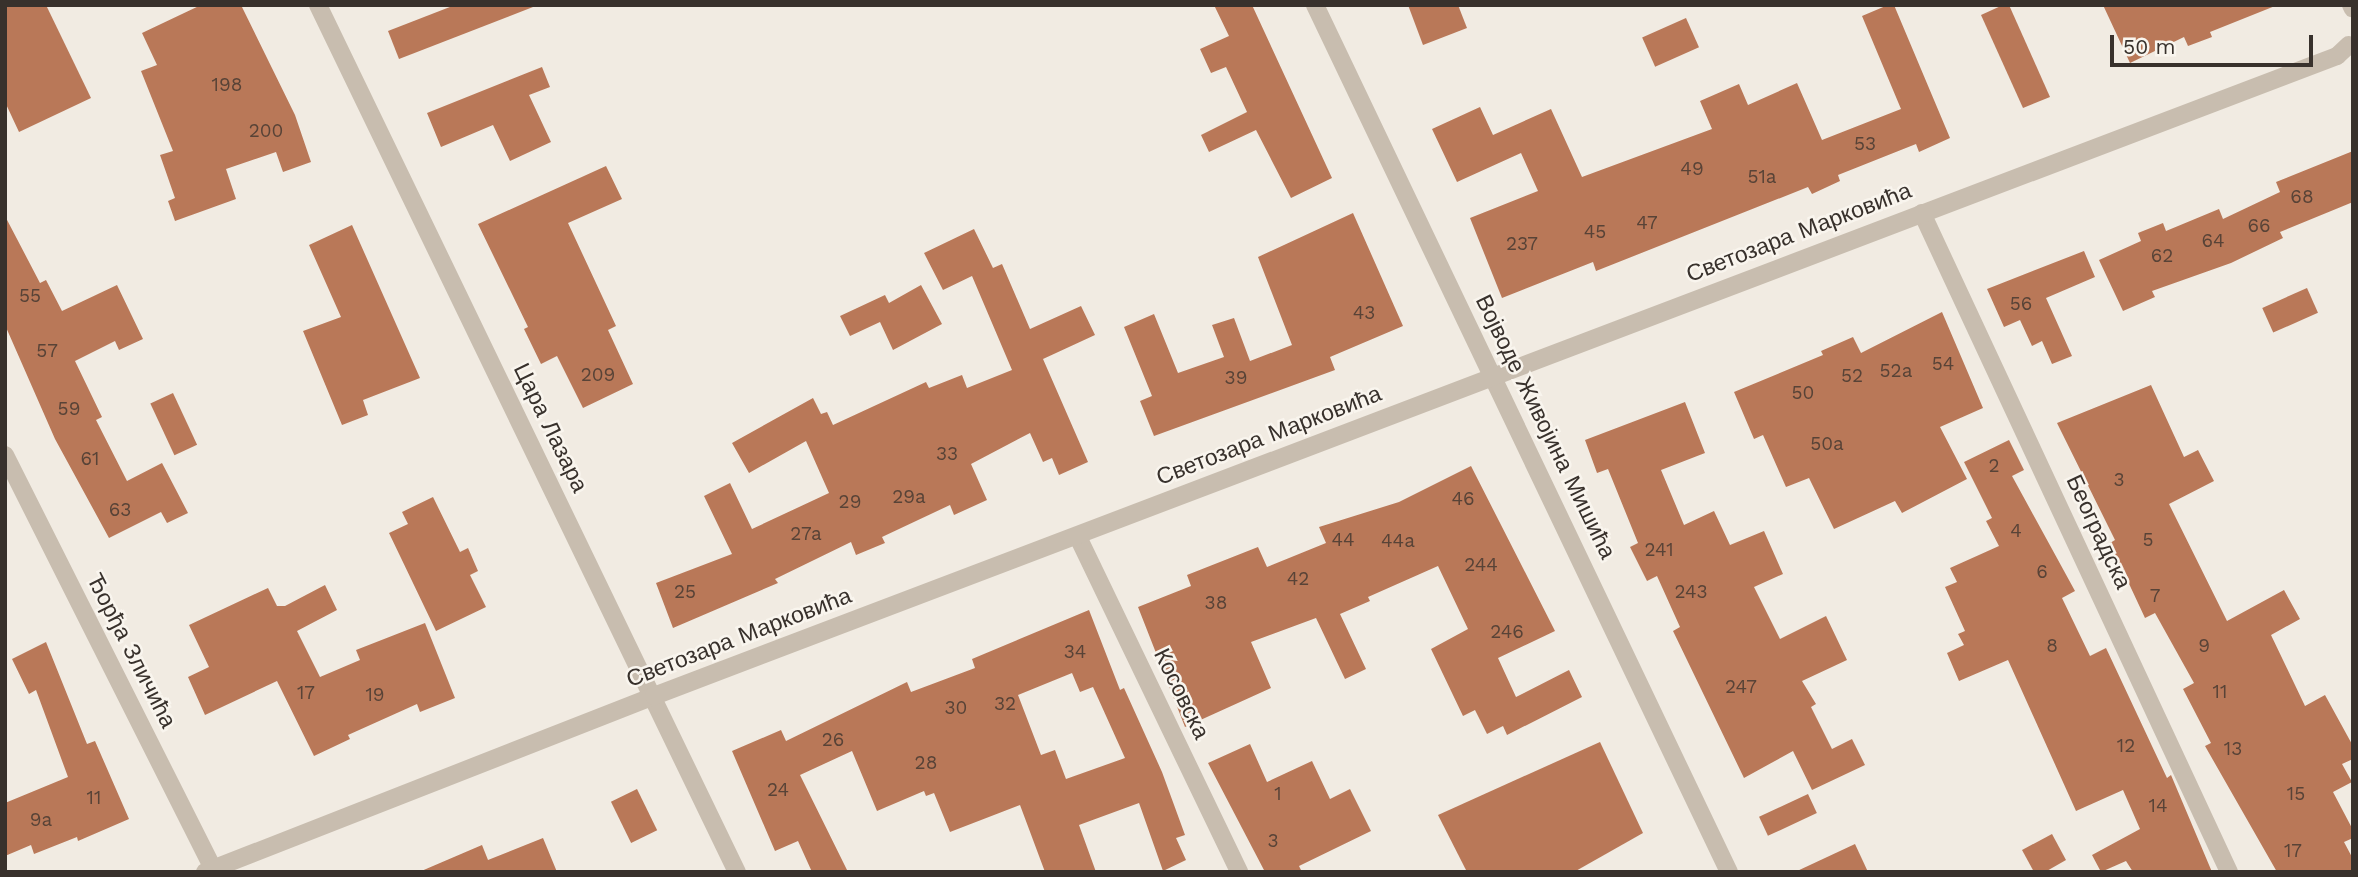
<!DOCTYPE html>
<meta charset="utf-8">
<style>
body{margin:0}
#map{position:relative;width:2358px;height:877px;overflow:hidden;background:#f1ebe2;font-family:"Work Sans",sans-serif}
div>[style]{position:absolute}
.building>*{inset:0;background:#b97858;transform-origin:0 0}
.minor>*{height:18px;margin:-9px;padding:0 9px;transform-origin:9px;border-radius:9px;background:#c8bdaf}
span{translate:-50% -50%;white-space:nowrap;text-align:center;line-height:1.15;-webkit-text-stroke:5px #f9f5ee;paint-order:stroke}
.number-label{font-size:19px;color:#584337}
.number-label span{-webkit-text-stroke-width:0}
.street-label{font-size:23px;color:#38312c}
.frame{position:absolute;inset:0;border:7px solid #38312c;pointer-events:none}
.scale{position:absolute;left:2110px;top:35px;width:203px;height:32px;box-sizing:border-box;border:4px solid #38312c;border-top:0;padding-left:9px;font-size:21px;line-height:24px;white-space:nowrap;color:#38312c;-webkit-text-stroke:5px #f9f5ee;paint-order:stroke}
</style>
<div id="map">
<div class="building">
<div style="clip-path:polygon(5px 5px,46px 5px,91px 98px,19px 132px,5px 102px)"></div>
<div style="clip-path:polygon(201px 5px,241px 5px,295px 115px,311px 162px,283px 172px,276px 152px,226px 169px,236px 199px,175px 221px,168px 201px,175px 198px,160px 155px,173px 151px,141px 71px,157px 65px,142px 33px)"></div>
<div style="clip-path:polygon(455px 5px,533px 5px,533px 7px,399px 59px,388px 31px)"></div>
<div style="clip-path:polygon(1214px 5px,1252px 5px,1332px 178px,1291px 198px,1256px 130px,1209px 152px,1201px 135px,1247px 112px,1226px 67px,1211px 73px,1200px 49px,1229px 36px)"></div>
<div style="clip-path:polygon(1408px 5px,1458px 5px,1467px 28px,1423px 45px)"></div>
<div style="clip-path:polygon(1888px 5px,1894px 5px,1950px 138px,1919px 152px,1916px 144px,1838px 175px,1840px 181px,1812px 194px,1808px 187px,1596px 271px,1593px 262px,1502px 298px,1470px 218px,1538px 191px,1521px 153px,1457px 182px,1432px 129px,1480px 107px,1493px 135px,1551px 109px,1582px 177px,1712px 129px,1700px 101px,1739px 84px,1748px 105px,1797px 83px,1822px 140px,1901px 109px,1862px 16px)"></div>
<div style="clip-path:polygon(2003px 5px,2009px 5px,2050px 97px,2023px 108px,1981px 15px)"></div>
<div style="clip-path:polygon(2103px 5px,2275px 5px,2275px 6px,2210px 32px,2212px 37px,2188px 46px,2184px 37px,2130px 63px)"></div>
<div style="left:1686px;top:18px;width:32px;height:48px;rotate:66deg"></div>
<div style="clip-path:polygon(542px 67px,550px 87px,529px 95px,551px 142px,510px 161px,493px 125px,441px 147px,427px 113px)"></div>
<div style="clip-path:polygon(2353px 151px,2353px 202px,2280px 232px,2283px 238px,2231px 263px,2152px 291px,2155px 297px,2123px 311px,2099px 260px,2141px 241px,2138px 233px,2163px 223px,2166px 231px,2219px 209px,2223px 219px,2280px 192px,2276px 182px)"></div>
<div style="clip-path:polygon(606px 166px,622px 199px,568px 223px,616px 326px,608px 330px,633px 384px,583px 408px,557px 356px,541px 364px,524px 329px,528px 327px,478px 224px)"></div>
<div style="clip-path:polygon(1353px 213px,1403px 326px,1330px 357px,1335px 370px,1154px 436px,1140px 401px,1152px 396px,1124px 327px,1154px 314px,1178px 373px,1224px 357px,1212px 325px,1234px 318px,1250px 361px,1292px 345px,1258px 257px)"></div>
<div style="clip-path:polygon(5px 216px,40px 283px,46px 280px,62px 311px,117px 285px,143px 339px,119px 350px,115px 341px,75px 361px,102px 417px,96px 420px,127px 481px,162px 463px,188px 513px,167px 523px,161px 512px,109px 538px,55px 439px,5px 325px)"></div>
<div style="clip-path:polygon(352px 225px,420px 378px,363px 400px,368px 415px,342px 425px,303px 331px,341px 317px,309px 245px)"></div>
<div style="clip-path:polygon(974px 229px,993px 268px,1002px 264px,1030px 329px,1081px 306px,1095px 335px,1043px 359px,1088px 462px,1059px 475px,1052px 458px,1043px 462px,1030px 433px,971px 464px,987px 500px,954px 515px,950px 505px,882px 537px,885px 543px,856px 555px,851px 542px,775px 579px,778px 583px,673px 628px,656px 583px,732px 554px,704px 496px,730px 483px,752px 529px,829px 493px,806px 441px,749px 473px,732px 443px,813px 398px,821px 414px,827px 412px,833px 425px,926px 382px,929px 388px,962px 375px,967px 388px,1012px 370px,972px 276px,943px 290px,924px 253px)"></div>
<div style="clip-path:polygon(2084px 251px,2095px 277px,2046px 298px,2072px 356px,2052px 364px,2042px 341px,2032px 346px,2020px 320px,2004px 327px,1987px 289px)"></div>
<div style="clip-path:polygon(921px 285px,942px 324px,893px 350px,880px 322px,850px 336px,840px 316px,885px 295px,889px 303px)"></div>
<div style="left:2307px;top:288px;width:27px;height:49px;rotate:66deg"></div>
<div style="clip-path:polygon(1942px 312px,1983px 408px,1940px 427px,1967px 479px,1902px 513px,1895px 501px,1834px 529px,1809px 478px,1786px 487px,1763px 435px,1754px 439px,1734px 392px,1823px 355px,1821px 351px,1853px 337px,1861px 353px)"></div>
<div style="clip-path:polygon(2151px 385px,2184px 457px,2198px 450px,2214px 481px,2169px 504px,2227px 621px,2284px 590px,2300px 619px,2271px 635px,2305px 706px,2325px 695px,2353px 746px,2353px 759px,2342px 764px,2352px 782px,2333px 792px,2353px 830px,2353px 838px,2344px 842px,2353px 859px,2353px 872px,2277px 872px,2205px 746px,2211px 743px,2183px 689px,2194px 683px,2155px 613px,2145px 618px,2110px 543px,2115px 540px,2057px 423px)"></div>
<div style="left:173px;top:393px;width:57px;height:25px;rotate:65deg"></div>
<div style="clip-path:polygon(1685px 402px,1705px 453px,1661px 470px,1684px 525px,1714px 511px,1730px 545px,1764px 531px,1783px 574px,1754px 587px,1780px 639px,1826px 616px,1847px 660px,1802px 681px,1816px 704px,1811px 707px,1832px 749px,1852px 739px,1865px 765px,1812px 790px,1793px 751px,1744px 778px,1673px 631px,1680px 627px,1657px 576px,1647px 581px,1630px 547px,1638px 543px,1608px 469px,1597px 473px,1585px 440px)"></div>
<div style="clip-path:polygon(2009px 440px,2024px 470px,2012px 476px,2075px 591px,2062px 598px,2090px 656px,2106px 648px,2167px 778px,2171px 775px,2212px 872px,2133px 872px,2126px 861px,2101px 872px,2092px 855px,2140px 829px,2123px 790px,2076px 811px,2008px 660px,1959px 681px,1947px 653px,1964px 645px,1958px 634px,1965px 631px,1945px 587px,1957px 582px,1950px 568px,1999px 546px,1986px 521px,1992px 518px,1964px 462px)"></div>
<div style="clip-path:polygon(1471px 466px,1555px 631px,1498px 658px,1516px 697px,1569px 670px,1582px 697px,1507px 735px,1503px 726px,1487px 734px,1475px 710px,1463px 716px,1431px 649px,1468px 629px,1438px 566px,1368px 597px,1370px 601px,1340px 614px,1366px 669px,1345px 679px,1316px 618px,1251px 642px,1271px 688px,1185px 727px,1138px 607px,1191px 586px,1187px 575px,1258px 547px,1267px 567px,1326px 543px,1319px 527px,1399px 502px)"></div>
<div style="clip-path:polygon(433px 497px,460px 552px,468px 548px,478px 571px,470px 575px,486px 607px,436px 631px,389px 533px,408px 524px,402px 512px)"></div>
<div style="clip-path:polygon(325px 585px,337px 610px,297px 631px,320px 677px,360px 660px,356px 650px,425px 623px,455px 698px,420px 712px,417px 704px,348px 735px,350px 739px,314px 756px,277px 681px,205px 715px,188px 677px,209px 667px,189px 625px,268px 588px,277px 606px,285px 606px)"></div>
<div style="clip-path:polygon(evenodd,1089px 610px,1120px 690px,1124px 688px,1162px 772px,1185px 835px,1176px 838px,1186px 860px,1163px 871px,1139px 803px,1079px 825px,1096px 872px,1045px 872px,1020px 805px,950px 832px,934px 793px,926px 796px,924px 791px,877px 811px,852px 751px,800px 775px,848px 872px,812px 872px,798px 841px,775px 851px,732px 751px,781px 730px,786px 741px,907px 682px,911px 692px,975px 668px,972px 659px,1089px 610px,1072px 673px,1080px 692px,1093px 687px,1125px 758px,1066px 779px,1055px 750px,1041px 755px,1018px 695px,1072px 673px)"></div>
<div style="clip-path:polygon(46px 642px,87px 744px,95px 741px,129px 819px,78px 841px,77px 837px,34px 854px,31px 845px,5px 856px,5px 803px,68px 777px,36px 690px,29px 694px,12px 659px)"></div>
<div style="clip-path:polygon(1600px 742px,1643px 833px,1574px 872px,1467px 872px,1438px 815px)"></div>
<div style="clip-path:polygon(1250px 744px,1267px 782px,1312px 761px,1330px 799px,1350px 789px,1371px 831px,1299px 866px,1302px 872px,1265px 872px,1208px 763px)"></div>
<div style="left:637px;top:789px;width:46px;height:29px;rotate:64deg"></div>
<div style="left:1808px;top:794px;width:21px;height:54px;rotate:65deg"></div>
<div style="clip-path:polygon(2052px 834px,2066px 860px,2045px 872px,2034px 872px,2022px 850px)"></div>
<div style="clip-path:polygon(543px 838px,557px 872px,419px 872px,482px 845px,488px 860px)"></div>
<div style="clip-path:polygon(1855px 844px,1868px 872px,1795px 872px)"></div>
</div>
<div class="minor">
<div style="left:318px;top:5px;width:963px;rotate:64.21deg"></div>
<div style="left:1315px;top:5px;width:961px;rotate:64.48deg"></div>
<div style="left:2351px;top:5px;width:4px;rotate:63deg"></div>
<div style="left:1922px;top:213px;width:727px;rotate:65.02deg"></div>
<div style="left:5px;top:455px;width:463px;rotate:63.3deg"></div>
<div style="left:1078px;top:537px;width:372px;rotate:64.3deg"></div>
<div style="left:205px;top:872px;width:482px;rotate:-21.4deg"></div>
<div style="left:654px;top:696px;width:1801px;rotate:-20.82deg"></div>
<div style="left:2337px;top:56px;width:16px;rotate:-43deg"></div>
</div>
<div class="number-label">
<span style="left:227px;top:85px">198</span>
<span style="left:266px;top:131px">200</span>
<span style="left:1865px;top:144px">53</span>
<span style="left:1692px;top:169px">49</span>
<span style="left:1762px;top:177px">51a</span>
<span style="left:2302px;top:197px">68</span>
<span style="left:1647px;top:223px">47</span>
<span style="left:2259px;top:226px">66</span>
<span style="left:1595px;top:232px">45</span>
<span style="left:2213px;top:241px">64</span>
<span style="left:1522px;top:244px">237</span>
<span style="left:2162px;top:256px">62</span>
<span style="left:30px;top:296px">55</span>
<span style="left:2021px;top:304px">56</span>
<span style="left:1364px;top:313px">43</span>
<span style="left:47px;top:351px">57</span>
<span style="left:1943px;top:364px">54</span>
<span style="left:1896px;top:371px">52a</span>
<span style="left:598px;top:375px">209</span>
<span style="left:1852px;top:376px">52</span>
<span style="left:1236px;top:378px">39</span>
<span style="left:1803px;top:393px">50</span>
<span style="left:69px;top:409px">59</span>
<span style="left:1827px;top:444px">50a</span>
<span style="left:947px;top:454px">33</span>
<span style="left:90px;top:459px">61</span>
<span style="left:1994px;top:466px">2</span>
<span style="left:2119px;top:480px">3</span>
<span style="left:909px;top:497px">29a</span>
<span style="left:1463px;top:499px">46</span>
<span style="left:850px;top:502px">29</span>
<span style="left:120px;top:510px">63</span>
<span style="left:2016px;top:531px">4</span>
<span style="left:806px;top:534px">27a</span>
<span style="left:1343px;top:540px">44</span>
<span style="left:2148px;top:540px">5</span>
<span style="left:1398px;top:541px">44a</span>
<span style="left:1659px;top:550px">241</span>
<span style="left:1481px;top:565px">244</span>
<span style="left:2042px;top:572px">6</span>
<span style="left:1298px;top:579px">42</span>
<span style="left:685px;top:592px">25</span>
<span style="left:1691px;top:592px">243</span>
<span style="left:2155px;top:596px">7</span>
<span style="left:1216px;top:603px">38</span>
<span style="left:1507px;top:632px">246</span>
<span style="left:2052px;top:646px">8</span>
<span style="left:2204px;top:646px">9</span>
<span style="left:1075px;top:652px">34</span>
<span style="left:1741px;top:687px">247</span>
<span style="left:2220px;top:692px">11</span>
<span style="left:306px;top:693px">17</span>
<span style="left:375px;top:695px">19</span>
<span style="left:1005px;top:704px">32</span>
<span style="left:956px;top:708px">30</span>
<span style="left:833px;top:740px">26</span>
<span style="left:2126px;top:746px">12</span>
<span style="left:2233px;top:749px">13</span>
<span style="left:926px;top:763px">28</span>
<span style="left:778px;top:790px">24</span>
<span style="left:1278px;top:794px">1</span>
<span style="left:2296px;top:794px">15</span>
<span style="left:94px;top:798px">11</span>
<span style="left:2158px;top:806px">14</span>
<span style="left:41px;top:820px">9a</span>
<span style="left:1273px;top:841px">3</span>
<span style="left:2293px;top:851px">17</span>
</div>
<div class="street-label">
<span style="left:1799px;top:233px;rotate:-21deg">Светозара Марковића</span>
<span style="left:1545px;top:427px;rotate:64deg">Војводе Живојина Мишића</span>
<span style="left:550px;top:428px;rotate:64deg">Цара Лазара</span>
<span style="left:1269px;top:436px;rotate:-21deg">Светозара Марковића</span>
<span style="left:2098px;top:532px;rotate:65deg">Београдска</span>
<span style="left:739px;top:638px;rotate:-21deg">Светозара Марковића</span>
<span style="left:131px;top:651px;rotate:63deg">Ђорђа Зличића</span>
<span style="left:1181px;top:694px;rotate:64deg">Косовска</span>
</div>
<div class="frame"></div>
<div class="scale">50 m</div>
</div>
